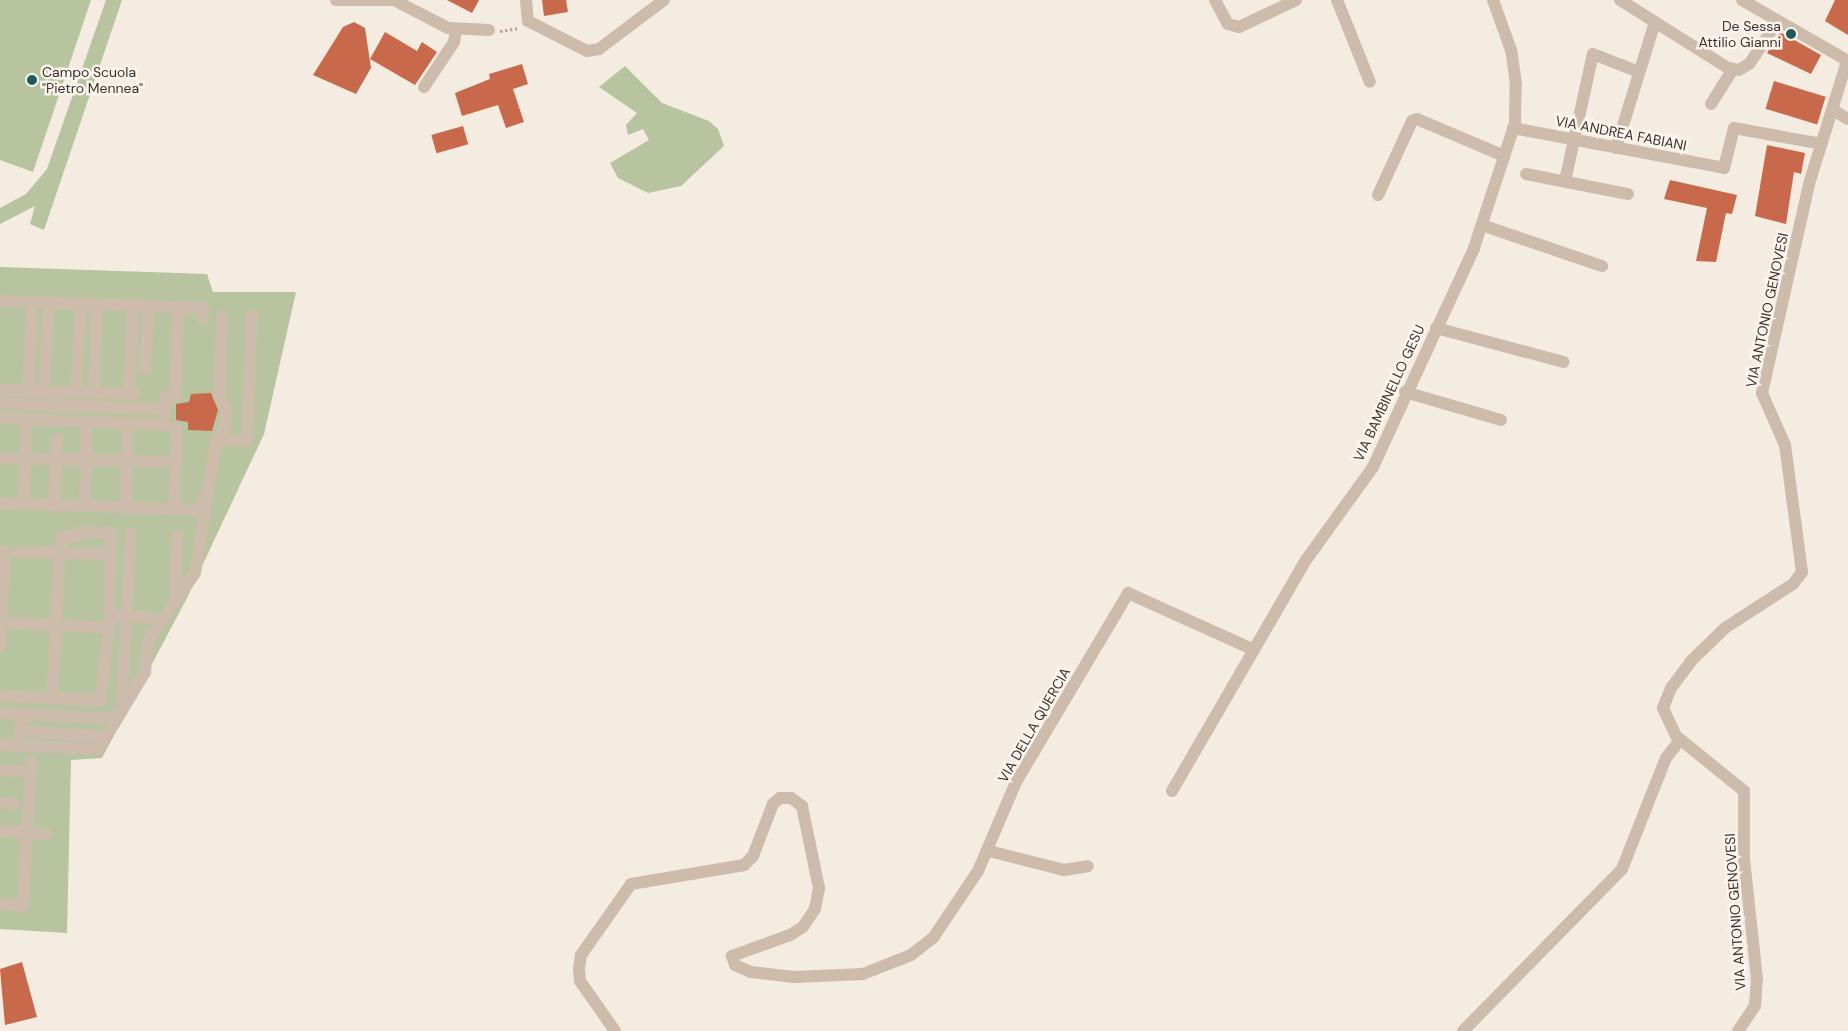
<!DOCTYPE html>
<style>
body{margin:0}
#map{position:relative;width:1848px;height:1031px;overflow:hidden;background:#f4ebe1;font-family:"DM Sans",sans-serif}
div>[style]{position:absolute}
.green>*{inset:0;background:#b8c4a0}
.building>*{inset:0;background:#c8694b;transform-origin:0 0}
.path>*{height:2.5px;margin-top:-1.25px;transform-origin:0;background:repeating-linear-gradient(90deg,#b9a596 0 2.5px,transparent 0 5px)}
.minor>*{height:12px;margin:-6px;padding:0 6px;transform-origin:6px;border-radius:6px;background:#cdbbac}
.dots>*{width:14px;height:14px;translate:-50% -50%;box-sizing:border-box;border:2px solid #fbf5ee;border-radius:50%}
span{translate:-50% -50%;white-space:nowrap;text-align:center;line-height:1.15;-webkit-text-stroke:5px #fbf5ee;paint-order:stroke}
.poi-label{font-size:14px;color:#3b302b}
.right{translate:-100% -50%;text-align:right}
.left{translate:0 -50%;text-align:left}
.street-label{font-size:14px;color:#3b302b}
</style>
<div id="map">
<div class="green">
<div style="clip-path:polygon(0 0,91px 0,33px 172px,0 160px)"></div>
<div style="clip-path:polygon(106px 0,122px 0,44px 230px,30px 224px,35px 206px,0 224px,0 208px,26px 194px,47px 169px)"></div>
<div style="clip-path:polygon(625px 66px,662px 103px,709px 121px,718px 129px,724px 146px,681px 186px,648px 193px,618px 178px,610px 163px,649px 140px,643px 129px,628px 135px,626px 125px,637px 113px,599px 87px)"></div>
<div style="clip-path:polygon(0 267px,207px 274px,213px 292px,296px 292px,264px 434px,188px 596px,102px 758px,71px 760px,67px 933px,0 929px)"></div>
</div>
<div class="building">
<div style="clip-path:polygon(447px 0,479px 0,472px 13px)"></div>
<div style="clip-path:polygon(542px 0,566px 0,568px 12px,544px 16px)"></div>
<div style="clip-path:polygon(1835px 0,1848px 0,1848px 35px,1825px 21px)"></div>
<div style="clip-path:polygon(354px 22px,365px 28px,371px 68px,356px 94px,313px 75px,343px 27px)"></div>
<div style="clip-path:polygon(385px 32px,417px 51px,422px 42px,437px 52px,415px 85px,370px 59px)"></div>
<div style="clip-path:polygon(1780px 32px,1821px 55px,1811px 74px,1767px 53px)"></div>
<div style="clip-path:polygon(522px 64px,528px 84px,513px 89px,524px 122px,506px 128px,498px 105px,462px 116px,455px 93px,490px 79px,489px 74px)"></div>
<div style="left:1774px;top:81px;width:54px;height:29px;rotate:17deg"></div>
<div style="left:463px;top:126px;width:19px;height:33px;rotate:74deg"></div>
<div style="clip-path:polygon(1767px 145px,1805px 153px,1801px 174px,1794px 172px,1786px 224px,1755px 216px)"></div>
<div style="clip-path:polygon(1670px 180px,1737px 195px,1732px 214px,1726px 213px,1716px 262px,1696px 261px,1707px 208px,1664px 199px)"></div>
<div style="clip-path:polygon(211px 393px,218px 410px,212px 431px,188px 430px,188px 422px,176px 420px,176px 404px,189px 402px,191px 394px)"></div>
<div style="clip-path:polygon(22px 962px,37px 1017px,5px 1025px,0 969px)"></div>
</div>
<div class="path">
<div style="left:500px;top:31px;width:19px;rotate:-9deg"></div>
</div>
<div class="minor">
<div style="left:336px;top:0;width:58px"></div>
<div style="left:394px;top:0;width:61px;rotate:27.4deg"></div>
<div style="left:448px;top:28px;width:41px;rotate:2.8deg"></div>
<div style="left:526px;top:0;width:21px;rotate:85deg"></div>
<div style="left:528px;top:21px;width:66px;rotate:27deg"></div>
<div style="left:587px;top:51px;width:12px;rotate:-9deg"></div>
<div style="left:599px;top:49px;width:81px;rotate:-37deg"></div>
<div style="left:1215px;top:0;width:27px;rotate:62deg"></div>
<div style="left:1228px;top:24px;width:11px;rotate:15deg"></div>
<div style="left:1239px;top:27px;width:63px;rotate:-25.3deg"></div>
<div style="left:1337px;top:0;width:88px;rotate:68.1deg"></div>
<div style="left:1620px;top:0;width:128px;rotate:32.2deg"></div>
<div style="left:1728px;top:68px;width:11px;rotate:10deg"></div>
<div style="left:1739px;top:70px;width:13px;rotate:-32deg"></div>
<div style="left:1750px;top:63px;width:49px;rotate:-56.6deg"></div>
<div style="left:1742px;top:0;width:122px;rotate:29.9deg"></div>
<div style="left:424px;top:87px;width:54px;rotate:-56.3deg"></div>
<div style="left:454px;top:42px;width:13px;rotate:-81deg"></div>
<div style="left:1711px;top:104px;width:41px;rotate:-57.8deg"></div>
<div style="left:1833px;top:110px;width:17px;rotate:31deg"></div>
<div style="left:1513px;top:128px;width:215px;rotate:10.7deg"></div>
<div style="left:1724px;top:168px;width:41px;rotate:-76deg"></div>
<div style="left:1734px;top:128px;width:89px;rotate:10.3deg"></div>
<div style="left:1616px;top:148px;width:132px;rotate:-72.8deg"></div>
<div style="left:1526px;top:174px;width:104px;rotate:11.1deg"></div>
<div style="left:1565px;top:181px;width:130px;rotate:-77.6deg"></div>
<div style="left:1593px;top:54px;width:49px;rotate:21.4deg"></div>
<div style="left:1378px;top:195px;width:81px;rotate:-65.3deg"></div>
<div style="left:1412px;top:121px;width:5px;rotate:-22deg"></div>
<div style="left:1417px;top:119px;width:95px;rotate:23deg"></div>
<div style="left:1482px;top:225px;width:127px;rotate:18.9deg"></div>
<div style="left:0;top:301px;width:203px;rotate:2deg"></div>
<div style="left:203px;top:308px;width:11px;rotate:90deg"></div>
<div style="left:1436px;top:328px;width:132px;rotate:14.9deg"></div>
<div style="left:145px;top:369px;width:63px;rotate:-86.4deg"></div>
<div style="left:0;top:390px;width:135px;rotate:1.7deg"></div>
<div style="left:28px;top:391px;width:89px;rotate:-87.4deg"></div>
<div style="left:44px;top:391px;width:89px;rotate:-86.8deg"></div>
<div style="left:76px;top:392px;width:89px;rotate:-86.8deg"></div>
<div style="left:1405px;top:392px;width:100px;rotate:16.3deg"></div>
<div style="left:94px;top:393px;width:89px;rotate:-88.1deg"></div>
<div style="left:129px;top:394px;width:89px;rotate:-87.4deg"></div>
<div style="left:0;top:403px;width:164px;rotate:2.1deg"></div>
<div style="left:0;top:418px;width:164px;rotate:2.4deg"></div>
<div style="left:216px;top:441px;width:31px;rotate:-2deg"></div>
<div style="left:247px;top:440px;width:125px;rotate:-87.7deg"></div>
<div style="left:0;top:458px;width:176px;rotate:1.3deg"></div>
<div style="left:0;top:503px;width:200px;rotate:2deg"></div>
<div style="left:200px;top:510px;width:12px;rotate:-76deg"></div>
<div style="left:24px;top:504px;width:85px;rotate:-88deg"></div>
<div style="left:54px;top:505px;width:67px;rotate:-87.4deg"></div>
<div style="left:85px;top:506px;width:85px;rotate:-89.3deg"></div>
<div style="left:125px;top:508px;width:85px;rotate:-88deg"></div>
<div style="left:174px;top:510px;width:81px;rotate:-87.9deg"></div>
<div style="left:177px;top:429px;width:14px;rotate:-163deg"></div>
<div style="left:164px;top:425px;width:28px;rotate:-88deg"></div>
<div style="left:165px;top:397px;width:10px;rotate:-6deg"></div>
<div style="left:175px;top:396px;width:90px;rotate:-87.5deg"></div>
<div style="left:0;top:551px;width:5px"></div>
<div style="left:5px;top:551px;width:96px;rotate:93deg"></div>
<div style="left:18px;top:552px;width:93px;rotate:1.2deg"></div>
<div style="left:175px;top:603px;width:67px;rotate:-88.3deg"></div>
<div style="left:119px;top:616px;width:27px;rotate:2deg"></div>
<div style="left:146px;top:617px;width:16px;rotate:18deg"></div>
<div style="left:13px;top:623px;width:43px;rotate:2.7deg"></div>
<div style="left:56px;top:625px;width:53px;rotate:3.2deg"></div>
<div style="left:109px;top:628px;width:95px;rotate:-88.8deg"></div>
<div style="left:111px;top:533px;width:32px;rotate:-178deg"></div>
<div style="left:79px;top:532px;width:5px;rotate:101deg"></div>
<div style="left:78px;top:537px;width:16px;rotate:180deg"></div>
<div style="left:62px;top:537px;width:16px;rotate:97deg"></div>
<div style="left:60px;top:553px;width:144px;rotate:93.2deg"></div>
<div style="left:0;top:696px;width:100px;rotate:2.9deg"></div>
<div style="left:100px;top:701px;width:74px;rotate:-83deg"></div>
<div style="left:122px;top:699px;width:166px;rotate:-86.9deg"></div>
<div style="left:0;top:713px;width:21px;rotate:3deg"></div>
<div style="left:21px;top:714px;width:24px;rotate:92deg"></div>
<div style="left:21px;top:714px;width:96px;rotate:3deg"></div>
<div style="left:20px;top:731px;width:80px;rotate:3.6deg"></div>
<div style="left:0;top:745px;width:99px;rotate:2.3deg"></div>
<div style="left:99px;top:749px;width:90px;rotate:-59.1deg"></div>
<div style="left:145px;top:672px;width:30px;rotate:-86deg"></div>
<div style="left:147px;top:642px;width:84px;rotate:-55.2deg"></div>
<div style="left:195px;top:573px;width:134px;rotate:-81deg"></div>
<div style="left:216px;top:441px;width:14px;rotate:-51deg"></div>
<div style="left:225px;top:430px;width:22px;rotate:-87deg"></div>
<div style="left:226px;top:408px;width:13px;rotate:-122deg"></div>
<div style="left:219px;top:397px;width:81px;rotate:-87.9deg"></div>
<div style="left:0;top:770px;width:30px;rotate:4deg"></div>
<div style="left:1172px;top:791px;width:267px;rotate:-59.9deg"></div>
<div style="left:1306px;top:560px;width:115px;rotate:-54.2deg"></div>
<div style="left:1373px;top:467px;width:241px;rotate:-65.2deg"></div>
<div style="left:1474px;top:248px;width:132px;rotate:-71.8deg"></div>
<div style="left:1515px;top:123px;width:39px;rotate:-89deg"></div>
<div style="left:1516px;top:84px;width:34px;rotate:-98deg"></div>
<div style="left:1511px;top:50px;width:53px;rotate:-109.8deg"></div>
<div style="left:0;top:803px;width:13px;rotate:4deg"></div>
<div style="left:0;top:831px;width:46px;rotate:3.7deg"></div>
<div style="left:989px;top:851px;width:77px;rotate:14.2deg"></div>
<div style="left:1064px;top:870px;width:24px;rotate:-9deg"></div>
<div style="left:0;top:904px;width:23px;rotate:5deg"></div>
<div style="left:23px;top:906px;width:145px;rotate:-86.8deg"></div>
<div style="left:615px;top:1031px;width:61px;rotate:-125deg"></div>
<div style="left:580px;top:981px;width:12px;rotate:-95deg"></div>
<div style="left:579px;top:969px;width:14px;rotate:-82deg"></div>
<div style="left:581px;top:955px;width:87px;rotate:-54.8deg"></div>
<div style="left:631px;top:884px;width:115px;rotate:-9.5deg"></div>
<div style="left:744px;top:865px;width:13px;rotate:-45deg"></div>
<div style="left:753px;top:856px;width:56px;rotate:-69deg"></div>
<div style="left:773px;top:804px;width:9px;rotate:-41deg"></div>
<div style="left:780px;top:798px;width:11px"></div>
<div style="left:791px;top:798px;width:14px;rotate:36deg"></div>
<div style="left:802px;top:806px;width:84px;rotate:78.3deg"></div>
<div style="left:819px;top:888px;width:21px;rotate:101deg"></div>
<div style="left:815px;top:909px;width:22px;rotate:124deg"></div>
<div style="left:803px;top:927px;width:15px;rotate:148deg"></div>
<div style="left:790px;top:935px;width:62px;rotate:160.1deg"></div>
<div style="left:732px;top:956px;width:9px;rotate:72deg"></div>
<div style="left:735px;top:965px;width:17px;rotate:24deg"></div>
<div style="left:751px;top:972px;width:43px;rotate:6.6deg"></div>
<div style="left:794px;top:977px;width:69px;rotate:-2.5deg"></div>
<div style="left:863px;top:974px;width:52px;rotate:-21.6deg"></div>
<div style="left:911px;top:955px;width:28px;rotate:-38deg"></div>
<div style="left:933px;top:938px;width:81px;rotate:-56.1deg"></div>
<div style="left:978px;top:871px;width:97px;rotate:-66.9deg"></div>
<div style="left:1016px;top:782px;width:220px;rotate:-59.3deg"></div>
<div style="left:1128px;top:593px;width:138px;rotate:24.3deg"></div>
<div style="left:1463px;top:1031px;width:227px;rotate:-45.5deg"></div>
<div style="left:1622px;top:869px;width:119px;rotate:-68.4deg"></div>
<div style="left:1666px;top:758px;width:23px;rotate:-52deg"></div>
<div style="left:1738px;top:1031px;width:30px;rotate:-56deg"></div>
<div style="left:1755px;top:1006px;width:27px;rotate:-86deg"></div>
<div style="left:1757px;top:979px;width:121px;rotate:-96.2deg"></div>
<div style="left:1744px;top:859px;width:68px;rotate:-90deg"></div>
<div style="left:1744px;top:791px;width:87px;rotate:-141deg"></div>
<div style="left:1676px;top:736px;width:31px;rotate:-115deg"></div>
<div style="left:1663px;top:708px;width:22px;rotate:-68deg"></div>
<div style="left:1671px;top:688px;width:34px;rotate:-53deg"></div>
<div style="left:1691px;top:661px;width:47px;rotate:-44.1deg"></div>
<div style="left:1725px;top:628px;width:81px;rotate:-32.9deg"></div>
<div style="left:1793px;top:584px;width:15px;rotate:-53deg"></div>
<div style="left:1802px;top:572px;width:128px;rotate:-97.6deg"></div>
<div style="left:1785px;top:445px;width:57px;rotate:-113.9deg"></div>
<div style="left:1762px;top:393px;width:214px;rotate:-77.3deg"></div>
<div style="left:1809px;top:184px;width:129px;rotate:-72.8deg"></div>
</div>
<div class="dots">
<div style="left:1791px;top:34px;background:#1f5a5e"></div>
<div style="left:32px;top:80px;background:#1f5a5e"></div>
</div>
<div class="poi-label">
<span class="right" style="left:1781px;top:34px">De Sessa<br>Attilio Gianni</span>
<span class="left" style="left:42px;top:80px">Campo Scuola<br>"Pietro Mennea"</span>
</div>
<div class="street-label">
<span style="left:1621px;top:133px;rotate:11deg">VIA ANDREA FABIANI</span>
<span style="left:1767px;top:310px;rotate:-78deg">VIA ANTONIO GENOVESI</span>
<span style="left:1389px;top:393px;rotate:-65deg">VIA BAMBINELLO GESU</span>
<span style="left:1034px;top:725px;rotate:-60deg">VIA DELLA QUERCIA</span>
<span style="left:1735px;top:912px;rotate:-94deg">VIA ANTONIO GENOVESI</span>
</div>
</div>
